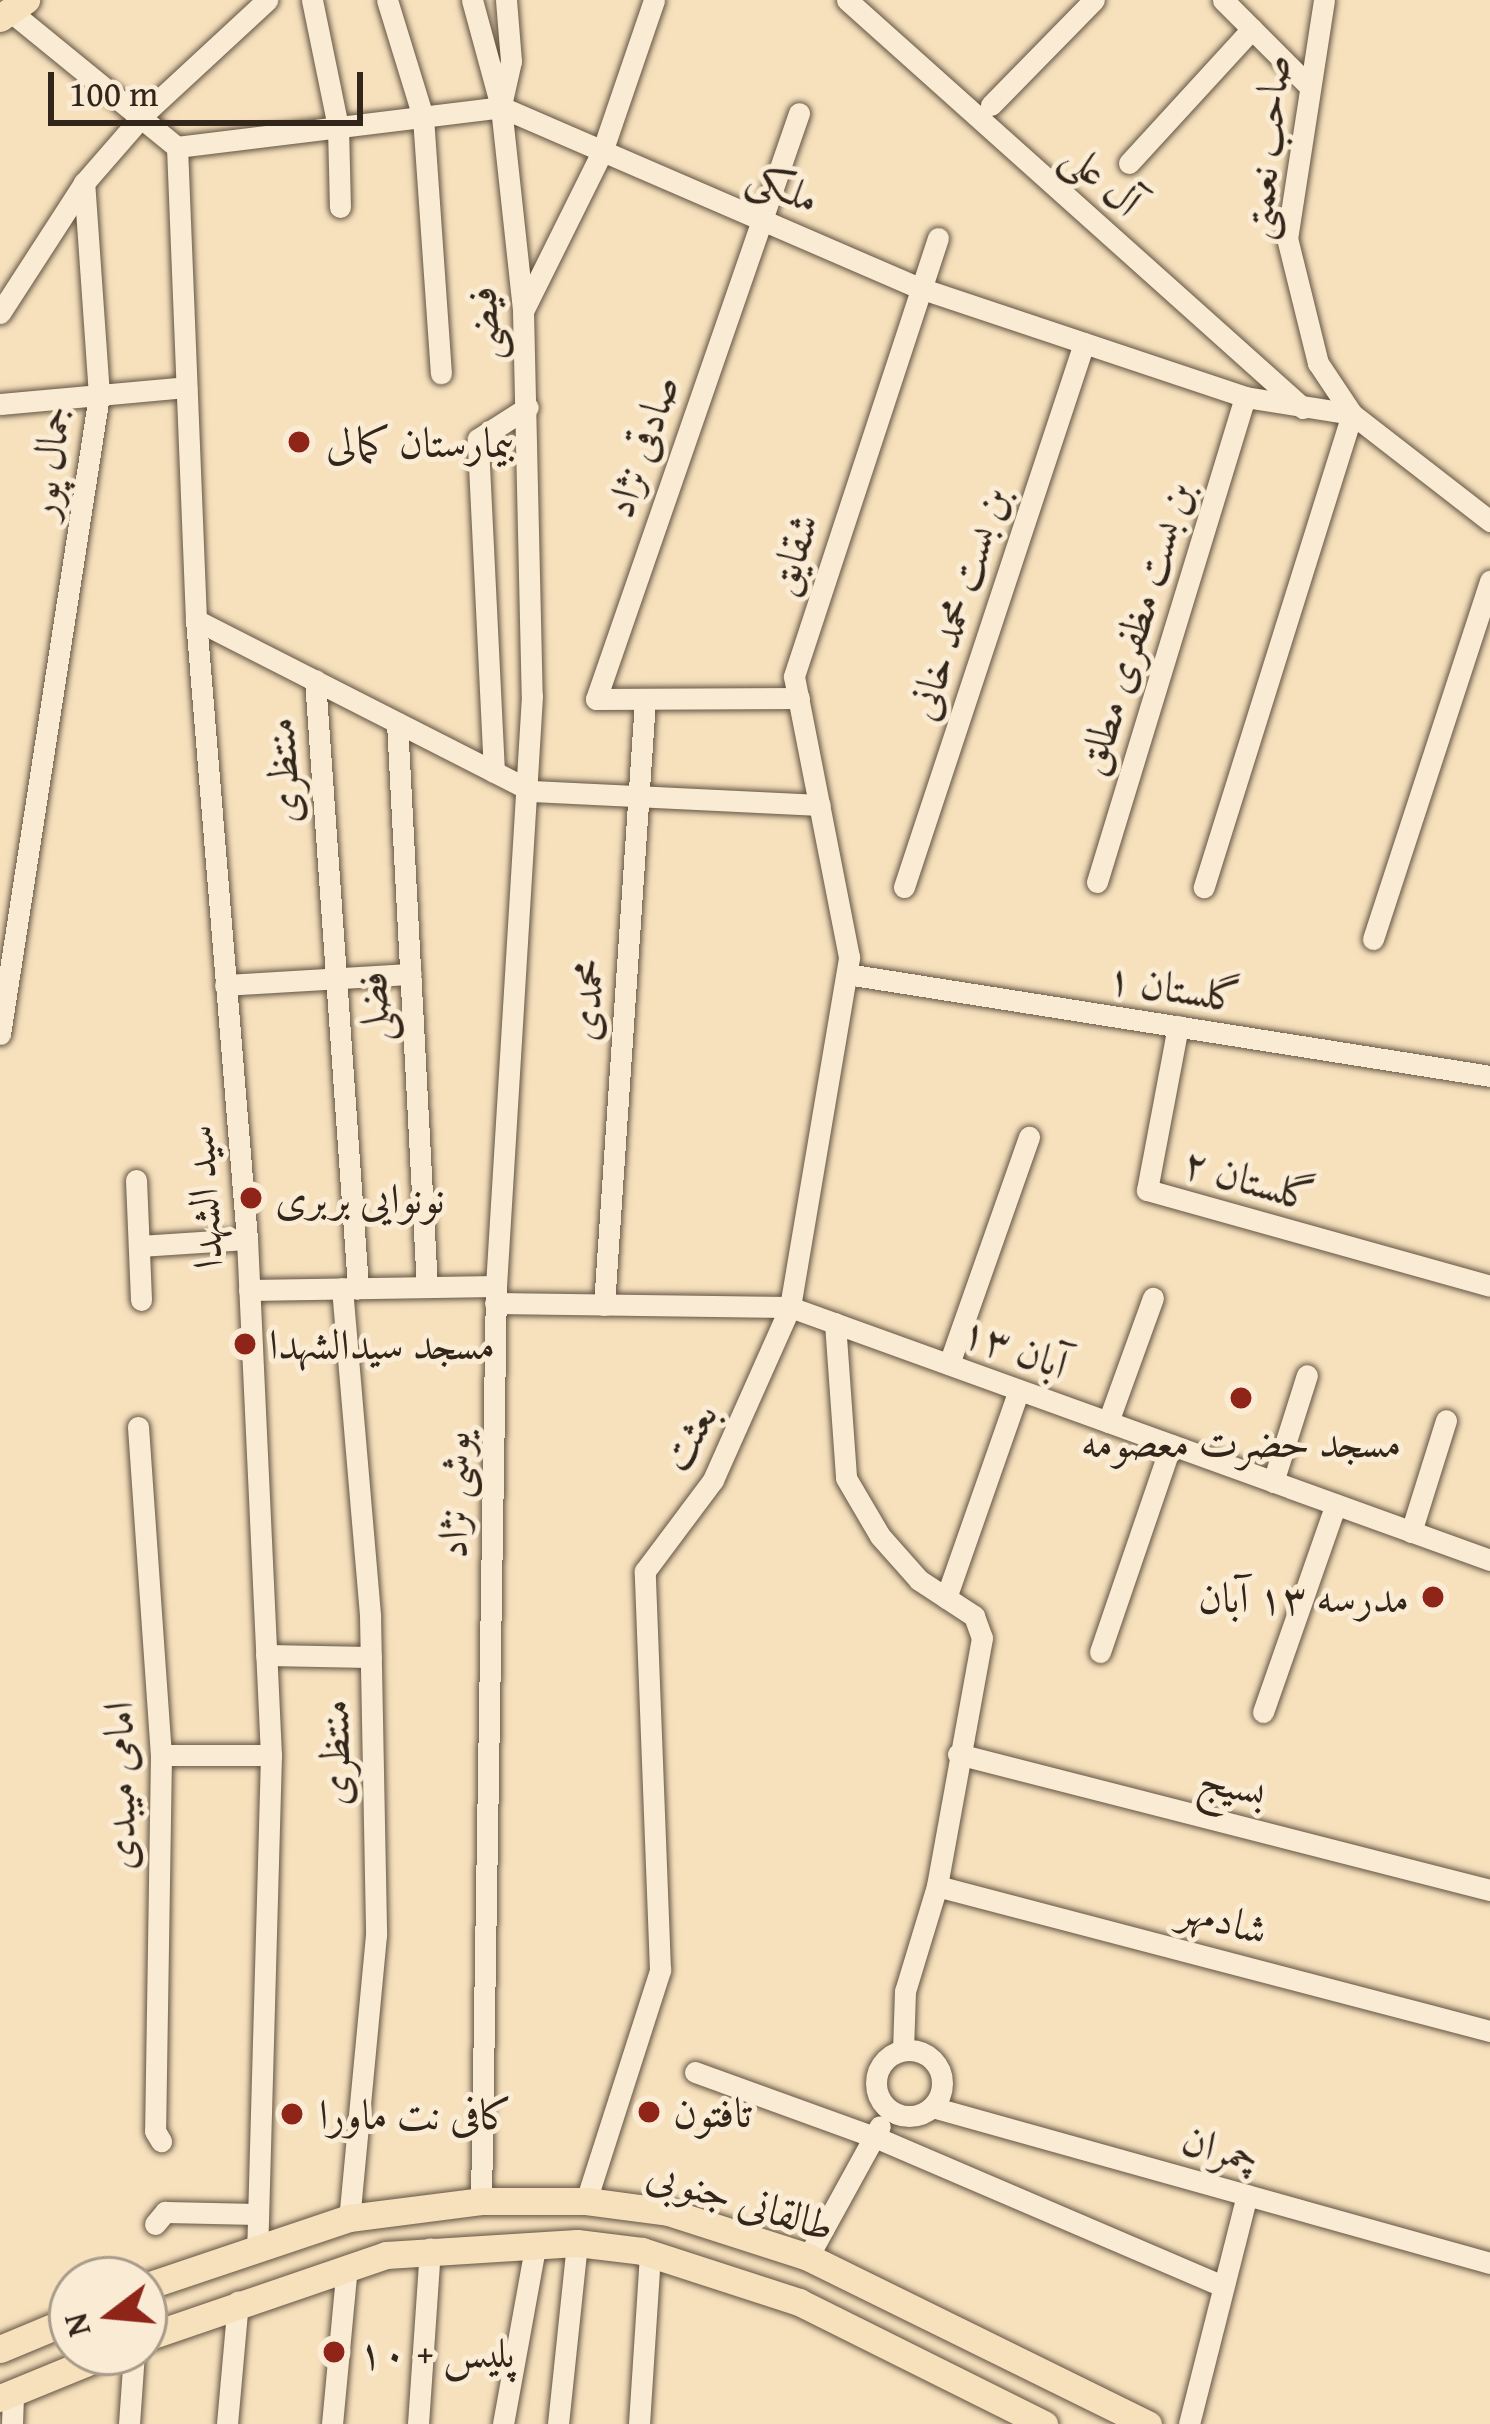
<!DOCTYPE html>
<meta charset="utf-8">
<style>
body{margin:0}
#map{position:relative;width:1490px;height:2424px;overflow:hidden;background:#f7e1bd;font-family:"Gentium Book Plus",Amiri,serif}
div>[style]{position:absolute}
.roads{filter:drop-shadow(0 0 3px #635443) drop-shadow(0 0 3px #635443)}
.minor>*{height:21px;margin:-10.5px;padding:0 10.5px;transform-origin:10.5px;border-radius:10.5px;background:#faecd4}
.minor>.ring{margin:-10.5px;padding:0;box-sizing:content-box;background:none;border:21px solid #faecd4;border-radius:50%}
.major>*{height:27px;margin:-13.5px;padding:0 13.5px;transform-origin:13.5px;border-radius:13.5px;background:#f7e1bd}
.dots>*{width:33px;height:33px;translate:-50% -50%;box-sizing:border-box;border:6px solid #faecd4;border-radius:50%}
span{translate:-50% -50%;white-space:nowrap;text-align:center;line-height:1.15;-webkit-text-stroke:10px #faecd4;paint-order:stroke}
.street-label{font-size:42px;color:#32251a}
.poi-label{font-size:42px;color:#32251a}
.left{translate:0 -50%;text-align:left}
.right{translate:-100% -50%;text-align:right}
.north{position:absolute;left:48px;top:2256px;width:120px;height:120px;box-sizing:border-box;background:#faecd4;border:3px solid #aa9c8a;border-radius:50%;rotate:254deg;font-size:33px;font-weight:700;line-height:48px;text-align:center;color:#32251a}
.north::after{content:'';display:block;margin:auto;width:42px;height:54px;background:#8f2418;clip-path:polygon(50% 0,100% 100%,50% 72%,0 100%)}
.scale{position:absolute;left:48px;top:72px;width:315px;height:54px;box-sizing:border-box;border:6px solid #32251a;border-top:0;padding-left:15px;font-size:36px;line-height:42px;white-space:nowrap;color:#32251a;-webkit-text-stroke:9px #faecd4;paint-order:stroke}
</style>
<div id="map">
<div class="roads">
<div class="minor">
<div style="left:312px;top:0;width:130px;rotate:78.4deg"></div>
<div style="left:338px;top:127px;width:80px;rotate:88.6deg"></div>
<div style="left:387px;top:0;width:122px;rotate:72.9deg"></div>
<div style="left:423px;top:117px;width:257px;rotate:86deg"></div>
<div style="left:472px;top:0;width:111px;rotate:74.8deg"></div>
<div style="left:501px;top:107px;width:205px;rotate:83.8deg"></div>
<div style="left:523px;top:311px;width:385px;rotate:88.7deg"></div>
<div style="left:532px;top:696px;width:591px;rotate:93.49deg"></div>
<div style="left:496px;top:1286px;width:915px;rotate:90.94deg"></div>
<div style="left:847px;top:0;width:612px;rotate:41.82deg"></div>
<div style="left:1223px;top:0;width:119px;rotate:45deg"></div>
<div style="left:1324px;top:0;width:241px;rotate:98.8deg"></div>
<div style="left:1287px;top:238px;width:129px;rotate:76.1deg"></div>
<div style="left:1318px;top:363px;width:61px;rotate:56.3deg"></div>
<div style="left:1352px;top:414px;width:175px;rotate:37.8deg"></div>
<div style="left:10px;top:11px;width:215px;rotate:39.2deg"></div>
<div style="left:502px;top:101px;width:41px;rotate:-77.3deg"></div>
<div style="left:511px;top:61px;width:61px;rotate:-94.7deg"></div>
<div style="left:991px;top:105px;width:147px;rotate:-45.6deg"></div>
<div style="left:177px;top:147px;width:473px;rotate:87.7deg"></div>
<div style="left:196px;top:620px;width:621px;rotate:85.29deg"></div>
<div style="left:247px;top:1239px;width:517px;rotate:87.34deg"></div>
<div style="left:271px;top:1755px;width:487px;rotate:91.6deg"></div>
<div style="left:177px;top:147px;width:326px;rotate:-7deg"></div>
<div style="left:501px;top:107px;width:453px;rotate:23.4deg"></div>
<div style="left:917px;top:287px;width:346px;rotate:18.5deg"></div>
<div style="left:1245px;top:397px;width:108px;rotate:9deg"></div>
<div style="left:1352px;top:414px;width:496px;rotate:107.4deg"></div>
<div style="left:1129px;top:163px;width:182px;rotate:-47.5deg"></div>
<div style="left:524px;top:309px;width:175px;rotate:-63.6deg"></div>
<div style="left:602px;top:152px;width:161px;rotate:-71.1deg"></div>
<div style="left:0;top:313px;width:155px;rotate:-57.1deg"></div>
<div style="left:84px;top:183px;width:91px;rotate:-49deg"></div>
<div style="left:144px;top:114px;width:168px;rotate:-42.8deg"></div>
<div style="left:0;top:404px;width:187px;rotate:-5.2deg"></div>
<div style="left:196px;top:620px;width:377px;rotate:27deg"></div>
<div style="left:532px;top:791px;width:288px;rotate:2.8deg"></div>
<div style="left:315px;top:680px;width:610px;rotate:85.95deg"></div>
<div style="left:799px;top:698px;width:203px;rotate:179.7deg"></div>
<div style="left:596px;top:699px;width:620px;rotate:-70.89deg"></div>
<div style="left:397px;top:723px;width:565px;rotate:86.96deg"></div>
<div style="left:494px;top:772px;width:333px;rotate:-92.8deg"></div>
<div style="left:478px;top:439px;width:59px;rotate:-32.6deg"></div>
<div style="left:1097px;top:882px;width:507px;rotate:-73.03deg"></div>
<div style="left:904px;top:887px;width:573px;rotate:-71.69deg"></div>
<div style="left:1373px;top:939px;width:377px;rotate:-71.9deg"></div>
<div style="left:847px;top:974px;width:651px;rotate:9.01deg"></div>
<div style="left:225px;top:985px;width:186px;rotate:-3.4deg"></div>
<div style="left:1178px;top:1026px;width:167px;rotate:100.7deg"></div>
<div style="left:1147px;top:1190px;width:356px;rotate:15.6deg"></div>
<div style="left:0;top:1034px;width:647px;rotate:-81.19deg"></div>
<div style="left:99px;top:395px;width:213px;rotate:-94deg"></div>
<div style="left:136px;top:1180px;width:120px;rotate:87.6deg"></div>
<div style="left:139px;top:1246px;width:108px;rotate:-3.7deg"></div>
<div style="left:342px;top:1288px;width:328px;rotate:85.1deg"></div>
<div style="left:370px;top:1615px;width:320px;rotate:88.9deg"></div>
<div style="left:376px;top:1935px;width:284px;rotate:95.4deg"></div>
<div style="left:249px;top:1290px;width:247px;rotate:-0.9deg"></div>
<div style="left:495px;top:1303px;width:295px;rotate:0.8deg"></div>
<div style="left:790px;top:1307px;width:744px;rotate:19.87deg"></div>
<div style="left:604px;top:1305px;width:606px;rotate:-86.12deg"></div>
<div style="left:835px;top:1323px;width:155px;rotate:85.9deg"></div>
<div style="left:846px;top:1478px;width:67px;rotate:59.6deg"></div>
<div style="left:880px;top:1536px;width:59px;rotate:48.4deg"></div>
<div style="left:919px;top:1580px;width:66px;rotate:33.2deg"></div>
<div style="left:974px;top:1616px;width:23px;rotate:70deg"></div>
<div style="left:982px;top:1638px;width:252px;rotate:100.3deg"></div>
<div style="left:937px;top:1886px;width:110px;rotate:106.9deg"></div>
<div style="left:905px;top:1991px;width:59px;rotate:91.9deg"></div>
<div style="left:949px;top:1364px;width:241px;rotate:-70.6deg"></div>
<div style="left:1108px;top:1422px;width:132px;rotate:-70.1deg"></div>
<div style="left:138px;top:1427px;width:329px;rotate:86deg"></div>
<div style="left:161px;top:1755px;width:376px;rotate:90.9deg"></div>
<div style="left:155px;top:2131px;width:12px;rotate:59deg"></div>
<div style="left:1273px;top:1482px;width:112px;rotate:-72.4deg"></div>
<div style="left:1411px;top:1532px;width:117px;rotate:-72.6deg"></div>
<div style="left:946px;top:1598px;width:220px;rotate:-70.7deg"></div>
<div style="left:1100px;top:1652px;width:219px;rotate:-71.1deg"></div>
<div style="left:266px;top:1655px;width:105px;rotate:1.1deg"></div>
<div style="left:1263px;top:1712px;width:220px;rotate:-70.7deg"></div>
<div style="left:958px;top:1754px;width:549px;rotate:14.34deg"></div>
<div style="left:161px;top:1755px;width:110px"></div>
<div style="left:937px;top:1886px;width:572px;rotate:14.69deg"></div>
<div class="ring" style="left:876px;top:2050px;width:45px;height:45px"></div>
<div style="left:695px;top:2072px;width:191px;rotate:19.9deg"></div>
<div style="left:875px;top:2137px;width:375px;rotate:23.2deg"></div>
<div style="left:932px;top:2107px;width:579px;rotate:15.62deg"></div>
<div style="left:586px;top:2201px;width:243px;rotate:-72.2deg"></div>
<div style="left:660px;top:1970px;width:399px;rotate:-92.2deg"></div>
<div style="left:645px;top:1571px;width:114px;rotate:-53.2deg"></div>
<div style="left:713px;top:1480px;width:189px;rotate:-66deg"></div>
<div style="left:790px;top:1307px;width:355px;rotate:-80.4deg"></div>
<div style="left:849px;top:957px;width:286px;rotate:-101.1deg"></div>
<div style="left:794px;top:676px;width:461px;rotate:-71.8deg"></div>
<div style="left:155px;top:2224px;width:16px;rotate:-50deg"></div>
<div style="left:165px;top:2212px;width:93px;rotate:1.2deg"></div>
<div style="left:808px;top:2257px;width:149px;rotate:-61.2deg"></div>
<div style="left:12px;top:2424px;width:30px;rotate:-88deg"></div>
<div style="left:129px;top:2424px;width:72px;rotate:-86deg"></div>
<div style="left:227px;top:2424px;width:123px;rotate:-84.9deg"></div>
<div style="left:332px;top:2424px;width:159px;rotate:-84.6deg"></div>
<div style="left:418px;top:2424px;width:176px;rotate:-86.1deg"></div>
<div style="left:503px;top:2424px;width:184px;rotate:-79.7deg"></div>
<div style="left:558px;top:2424px;width:182px;rotate:-84deg"></div>
<div style="left:639px;top:2424px;width:171px;rotate:-86.3deg"></div>
<div style="left:1189px;top:2424px;width:236px;rotate:-75.8deg"></div>
</div>
<div class="major">
<div style="left:0;top:18px;width:32px;rotate:-35deg"></div>
<div style="left:144px;top:2287px;width:216px;rotate:-18.6deg"></div>
<div style="left:349px;top:2218px;width:133px;rotate:-7.3deg"></div>
<div style="left:481px;top:2201px;width:105px"></div>
<div style="left:586px;top:2201px;width:83px;rotate:7.6deg"></div>
<div style="left:668px;top:2212px;width:147px;rotate:17.8deg"></div>
<div style="left:808px;top:2257px;width:379px;rotate:26.2deg"></div>
<div style="left:144px;top:2338px;width:256px;rotate:-18.9deg"></div>
<div style="left:386px;top:2255px;width:191px;rotate:-3.6deg"></div>
<div style="left:577px;top:2243px;width:65px;rotate:7deg"></div>
<div style="left:642px;top:2251px;width:165px;rotate:18deg"></div>
<div style="left:799px;top:2302px;width:274px;rotate:26.5deg"></div>
<div style="left:0;top:2349px;width:78px;rotate:-22.6deg"></div>
<div style="left:0;top:2398px;width:121px;rotate:-22.3deg"></div>
</div>
</div>
<div class="dots">
<div style="left:299px;top:442px;background:#8f2418"></div>
<div style="left:251px;top:1198px;background:#8f2418"></div>
<div style="left:245px;top:1344px;background:#8f2418"></div>
<div style="left:1241px;top:1398px;background:#8f2418"></div>
<div style="left:1433px;top:1597px;background:#8f2418"></div>
<div style="left:649px;top:2112px;background:#8f2418"></div>
<div style="left:292px;top:2114px;background:#8f2418"></div>
<div style="left:334px;top:2352px;background:#8f2418"></div>
</div>
<div class="street-label">
<span style="left:1265px;top:147px;rotate:-84deg">صاحب نعمتی</span>
<span style="left:1103px;top:178px;rotate:42deg">آل علی</span>
<span style="left:784px;top:186px;rotate:23deg">ملکی</span>
<span style="left:483px;top:324px;rotate:-94deg">فیضی</span>
<span style="left:641px;top:446px;rotate:-71deg">صادقی نژاد</span>
<span style="left:48px;top:462px;rotate:-82deg">جمال پور</span>
<span style="left:792px;top:554px;rotate:-72deg">شقایق</span>
<span style="left:957px;top:603px;rotate:-72deg">بن بست محمد خانی</span>
<span style="left:1134px;top:628px;rotate:-73deg">بن بست مظفری مطلق</span>
<span style="left:282px;top:771px;rotate:-94deg">منتظری</span>
<span style="left:1174px;top:987px;rotate:9deg">گلستان ۱</span>
<span style="left:586px;top:1000px;rotate:-86deg">محمدی</span>
<span style="left:373px;top:1007px;rotate:-93deg">فضلی</span>
<span style="left:1249px;top:1179px;rotate:16deg">گلستان ۲</span>
<span style="left:203px;top:1197px;rotate:-94deg">سید الشهدا</span>
<span style="left:1015px;top:1347px;rotate:20deg">۱۳ آبان</span>
<span style="left:688px;top:1436px;rotate:-60deg">بعثت</span>
<span style="left:453px;top:1495px;rotate:-89deg">یوشی نژاد</span>
<span style="left:334px;top:1753px;rotate:-91deg">منتظری</span>
<span style="left:1233px;top:1784px;rotate:14deg">بسیج</span>
<span style="left:119px;top:1786px;rotate:-91deg">امامی میبدی</span>
<span style="left:1224px;top:1919px;rotate:16deg">شادمهر</span>
<span style="left:1221px;top:2148px;rotate:16deg">چمران</span>
<span style="left:741px;top:2199px;rotate:17deg">طالقانی جنوبی</span>
</div>
<div class="poi-label">
<span class="left" style="left:326px;top:442px">بیمارستان کمالی</span>
<span class="left" style="left:275px;top:1198px">نونوایی بربری</span>
<span class="left" style="left:269px;top:1344px">مسجد سیدالشهدا</span>
<span style="left:1241px;top:1442px">مسجد حضرت معصومه</span>
<span class="right" style="left:1409px;top:1597px">مدرسه ۱۳ آبان</span>
<span class="left" style="left:673px;top:2112px">تافتون</span>
<span class="left" style="left:319px;top:2114px">کافی نت ماورا</span>
<span class="left" style="left:358px;top:2352px">پلیس + ۱۰</span>
</div>
<div class="north">N</div>
<div class="scale">100 m</div>
</div>
